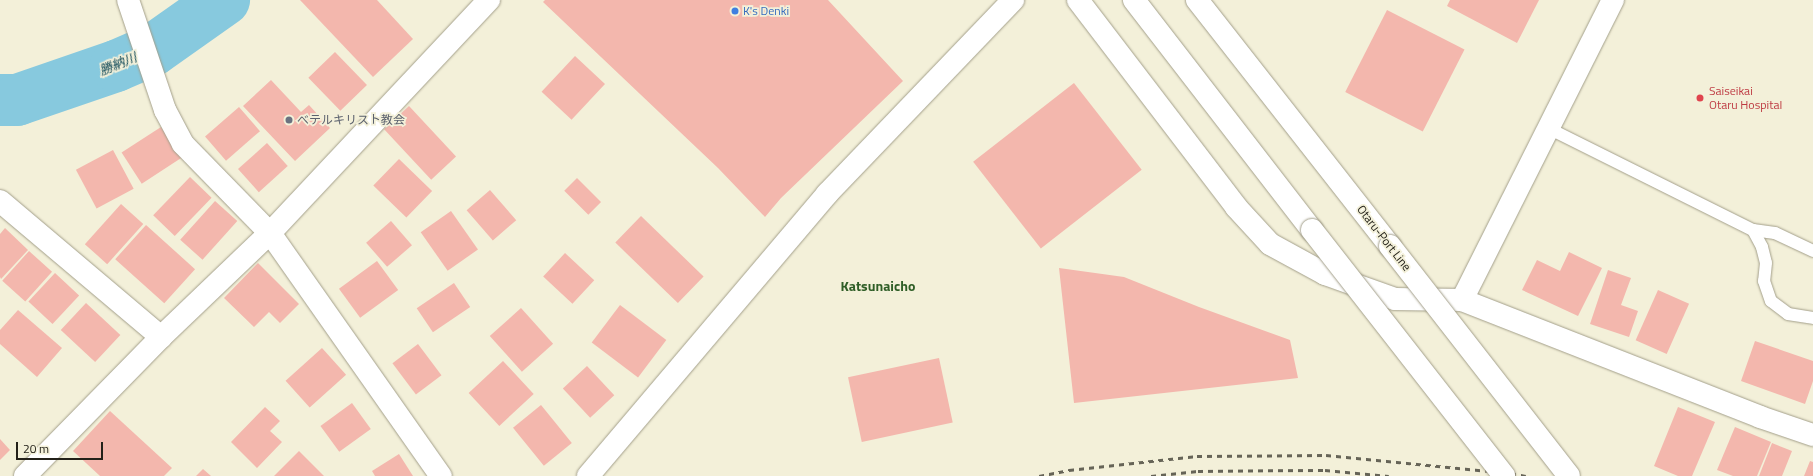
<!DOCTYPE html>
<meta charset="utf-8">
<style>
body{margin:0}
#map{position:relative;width:1813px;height:476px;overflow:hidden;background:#f3f0d9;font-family:"Titillium Web","Noto Sans JP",sans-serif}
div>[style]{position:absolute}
.river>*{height:52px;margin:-26px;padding:0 26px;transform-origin:26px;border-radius:26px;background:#87c9de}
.building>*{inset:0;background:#f3b7ad;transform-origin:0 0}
.roads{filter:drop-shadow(0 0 1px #a39f8a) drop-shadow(0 0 1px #a39f8a)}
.service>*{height:12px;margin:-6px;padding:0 6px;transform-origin:6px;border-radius:6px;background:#fff}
.minor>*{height:22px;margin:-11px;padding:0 11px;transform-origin:11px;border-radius:11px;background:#fff}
.tertiary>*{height:22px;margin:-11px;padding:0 11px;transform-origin:11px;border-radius:11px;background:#fff}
.primary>*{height:22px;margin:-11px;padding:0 11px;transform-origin:11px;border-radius:11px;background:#fff}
.rail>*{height:3px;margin-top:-1.5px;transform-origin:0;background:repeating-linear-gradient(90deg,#666457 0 5px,transparent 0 10px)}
.bridges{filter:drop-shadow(0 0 1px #a39f8a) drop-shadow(0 0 1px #a39f8a)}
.primary-bridge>*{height:22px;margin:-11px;padding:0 11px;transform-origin:11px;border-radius:11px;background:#fff}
.dots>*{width:11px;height:11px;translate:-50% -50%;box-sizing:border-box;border:2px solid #f3f0d9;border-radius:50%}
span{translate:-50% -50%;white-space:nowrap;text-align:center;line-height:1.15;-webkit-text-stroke:3.5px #f3f0d9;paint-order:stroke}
.shop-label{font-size:12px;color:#366cbe}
.left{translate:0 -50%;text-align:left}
.health-label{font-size:12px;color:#be3a42}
.worship-label{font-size:12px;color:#5b616d}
.street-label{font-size:12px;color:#232119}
.water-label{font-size:13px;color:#0f4857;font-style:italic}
.quarter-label{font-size:14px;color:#2f5e27;font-weight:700}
.scale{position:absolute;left:16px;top:442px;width:87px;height:18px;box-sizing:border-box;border:2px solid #232119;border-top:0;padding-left:5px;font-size:12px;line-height:14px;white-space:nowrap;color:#232119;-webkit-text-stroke:3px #f3f0d9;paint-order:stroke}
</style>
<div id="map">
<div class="river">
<div style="left:0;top:100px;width:17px"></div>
<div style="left:17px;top:100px;width:105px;rotate:-19deg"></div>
<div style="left:116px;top:66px;width:40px;rotate:-23.4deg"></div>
<div style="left:153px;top:50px;width:87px;rotate:-35.2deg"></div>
</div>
<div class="building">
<div style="clip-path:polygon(300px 0,377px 0,413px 39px,373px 77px)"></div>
<div style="clip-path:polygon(545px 0,828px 0,903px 81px,781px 198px,765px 217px,718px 168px,543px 2px)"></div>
<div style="clip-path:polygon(1450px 0,1539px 0,1517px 43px,1447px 6px)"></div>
<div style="left:1387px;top:10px;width:87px;height:92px;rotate:27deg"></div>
<div style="left:335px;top:52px;width:46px;height:37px;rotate:46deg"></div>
<div style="left:575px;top:56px;width:41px;height:49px;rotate:43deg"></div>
<div style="clip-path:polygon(271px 80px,301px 112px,309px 105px,330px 128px,295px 161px,243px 106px)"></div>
<div style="left:1074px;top:83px;width:110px;height:128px;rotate:52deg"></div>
<div style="left:409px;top:106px;width:69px;height:34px;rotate:47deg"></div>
<div style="left:239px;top:107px;width:32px;height:45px;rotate:49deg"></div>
<div style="left:161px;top:127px;width:37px;height:47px;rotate:57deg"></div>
<div style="left:267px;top:143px;width:31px;height:39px;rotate:48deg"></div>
<div style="left:113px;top:150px;width:44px;height:42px;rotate:62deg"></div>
<div style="left:399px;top:159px;width:46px;height:37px;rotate:44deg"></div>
<div style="left:190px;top:177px;width:30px;height:53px;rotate:44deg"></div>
<div style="left:577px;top:178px;width:34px;height:18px;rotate:45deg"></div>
<div style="left:490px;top:190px;width:40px;height:31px;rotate:49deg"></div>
<div style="left:215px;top:201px;width:30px;height:52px;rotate:42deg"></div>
<div style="left:121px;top:204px;width:30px;height:54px;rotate:42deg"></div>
<div style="left:451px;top:211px;width:47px;height:37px;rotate:55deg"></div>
<div style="left:641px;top:216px;width:87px;height:37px;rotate:44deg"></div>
<div style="left:391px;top:221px;width:32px;height:33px;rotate:49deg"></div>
<div style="left:146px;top:225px;width:66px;height:46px;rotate:42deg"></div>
<div style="clip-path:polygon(5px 228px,28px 250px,1px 279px,0 277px,0 234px)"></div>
<div style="left:29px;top:251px;width:31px;height:40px;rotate:42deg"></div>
<div style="clip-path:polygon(1569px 252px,1602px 268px,1578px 316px,1522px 290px,1537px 260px,1560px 271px)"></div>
<div style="left:565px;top:253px;width:40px;height:32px;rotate:43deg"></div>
<div style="left:377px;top:261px;width:36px;height:47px;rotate:54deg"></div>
<div style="clip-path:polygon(258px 263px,299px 304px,280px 323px,269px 312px,254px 327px,224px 298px)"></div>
<div style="clip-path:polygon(1059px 268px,1124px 277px,1199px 307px,1290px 340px,1298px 378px,1074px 403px)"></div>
<div style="clip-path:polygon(1608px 270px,1631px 278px,1621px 305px,1638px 311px,1629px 337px,1590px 324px)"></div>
<div style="left:55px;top:273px;width:33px;height:39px;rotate:43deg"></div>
<div style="left:454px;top:283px;width:29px;height:45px;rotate:56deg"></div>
<div style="left:1658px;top:290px;width:34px;height:55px;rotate:24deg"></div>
<div style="left:86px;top:303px;width:47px;height:37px;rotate:43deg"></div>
<div style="left:620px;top:305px;width:58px;height:47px;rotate:37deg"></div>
<div style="left:521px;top:308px;width:48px;height:42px;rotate:48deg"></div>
<div style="clip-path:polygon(18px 310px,62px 348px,37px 377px,0 344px,0 330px)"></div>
<div style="clip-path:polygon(1755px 341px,1813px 361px,1813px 381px,1805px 404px,1741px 381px)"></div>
<div style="left:418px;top:344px;width:39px;height:32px;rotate:53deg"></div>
<div style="left:322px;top:348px;width:36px;height:49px;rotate:48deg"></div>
<div style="left:939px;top:358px;width:66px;height:93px;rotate:78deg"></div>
<div style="left:503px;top:361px;width:45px;height:47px;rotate:47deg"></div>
<div style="left:587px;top:366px;width:40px;height:33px;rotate:47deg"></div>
<div style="left:352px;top:403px;width:32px;height:39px;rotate:54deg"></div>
<div style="left:541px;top:405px;width:49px;height:36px;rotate:51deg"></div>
<div style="clip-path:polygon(265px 407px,280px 421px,270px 431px,282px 442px,257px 468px,231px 442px)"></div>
<div style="clip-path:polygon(1678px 407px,1715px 422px,1692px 476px,1678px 476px,1654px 466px)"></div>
<div style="clip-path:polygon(110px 411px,172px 468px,164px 476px,100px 476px,73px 451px)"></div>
<div style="clip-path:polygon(1735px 427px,1771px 442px,1757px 476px,1733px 476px,1717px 470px)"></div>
<div style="clip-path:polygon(0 439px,10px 450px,0 460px)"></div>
<div style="clip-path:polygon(1772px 443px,1792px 451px,1782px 476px,1759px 476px)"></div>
<div style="clip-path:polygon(299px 451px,324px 476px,274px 476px)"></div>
<div style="clip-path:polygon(399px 454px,413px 476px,375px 476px,372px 471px)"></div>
<div style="clip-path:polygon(1810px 461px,1813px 462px,1813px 476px,1804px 476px)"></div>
<div style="clip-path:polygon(203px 469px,211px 476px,196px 476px)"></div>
</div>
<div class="roads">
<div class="service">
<div style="left:1548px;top:128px;width:229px;rotate:26.5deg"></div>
<div style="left:1753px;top:230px;width:22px;rotate:8deg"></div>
<div style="left:1775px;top:233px;width:42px;rotate:25.3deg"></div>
<div style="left:1753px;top:230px;width:19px;rotate:62deg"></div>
<div style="left:1762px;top:247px;width:16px;rotate:76deg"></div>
<div style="left:1766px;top:263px;width:18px;rotate:96deg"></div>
<div style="left:1764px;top:281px;width:21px;rotate:71deg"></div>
<div style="left:1771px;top:301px;width:21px;rotate:37deg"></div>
<div style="left:1788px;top:314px;width:25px;rotate:9deg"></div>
</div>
<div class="minor">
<div style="left:128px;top:0;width:116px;rotate:71.4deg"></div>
<div style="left:165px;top:110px;width:38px;rotate:62deg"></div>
<div style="left:183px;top:144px;width:124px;rotate:45.7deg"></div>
<div style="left:270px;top:233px;width:297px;rotate:54.9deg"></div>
<div style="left:1078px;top:0;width:260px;rotate:52.6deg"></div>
<div style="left:1236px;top:207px;width:50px;rotate:47.4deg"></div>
<div style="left:1270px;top:244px;width:63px;rotate:28.6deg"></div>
<div style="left:1325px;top:274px;width:74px;rotate:19.7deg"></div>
<div style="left:1395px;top:299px;width:67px;rotate:0.9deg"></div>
<div style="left:1462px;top:300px;width:320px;rotate:21.4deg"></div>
<div style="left:1760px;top:417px;width:56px;rotate:18.8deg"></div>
<div style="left:0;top:201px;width:211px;rotate:40.2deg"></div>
<div style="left:1462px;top:300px;width:336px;rotate:-63.3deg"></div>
<div style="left:25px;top:476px;width:194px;rotate:-45.6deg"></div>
<div style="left:161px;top:337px;width:151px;rotate:-43.7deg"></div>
<div style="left:270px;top:233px;width:320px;rotate:-46.8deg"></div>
</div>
<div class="tertiary">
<div style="left:588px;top:476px;width:370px;rotate:-49.7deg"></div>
<div style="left:827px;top:194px;width:269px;rotate:-46.2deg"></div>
</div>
<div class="primary">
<div style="left:1134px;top:0;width:291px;rotate:52.3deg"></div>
<div style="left:1197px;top:0;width:313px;rotate:51.9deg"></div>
</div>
</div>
<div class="rail">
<div style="left:1039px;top:476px;width:31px;rotate:-11deg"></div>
<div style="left:1069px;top:470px;width:129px;rotate:-6.2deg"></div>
<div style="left:1197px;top:456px;width:129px;rotate:-0.4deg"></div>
<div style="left:1326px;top:455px;width:186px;rotate:5.6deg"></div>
<div style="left:1511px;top:473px;width:15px;rotate:11deg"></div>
<div style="left:1151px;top:476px;width:47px;rotate:-6.1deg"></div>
<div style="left:1198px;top:471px;width:127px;rotate:-0.5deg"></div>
<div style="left:1325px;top:470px;width:64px;rotate:5.4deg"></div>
</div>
<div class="bridges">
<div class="primary-bridge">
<div style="left:1312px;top:230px;width:312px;rotate:52deg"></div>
<div style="left:1390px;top:246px;width:291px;rotate:52.1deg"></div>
</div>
</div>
<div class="dots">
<div style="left:735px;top:11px;background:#3f7fe0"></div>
<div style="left:1700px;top:98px;background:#e0444e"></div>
<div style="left:289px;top:120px;background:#6b7280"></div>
</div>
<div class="shop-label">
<span class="left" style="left:743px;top:11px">K's Denki</span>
</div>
<div class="health-label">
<span class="left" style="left:1709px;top:98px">Saiseikai<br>Otaru Hospital</span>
</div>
<div class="worship-label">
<span class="left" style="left:297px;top:120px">べテルキリスト教会</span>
</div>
<div class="street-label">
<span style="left:1384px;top:238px;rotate:52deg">Otaru-Port Line</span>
</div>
<div class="water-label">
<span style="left:118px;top:64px;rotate:-22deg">勝納川</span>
</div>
<div class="quarter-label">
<span style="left:878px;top:286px">Katsunaicho</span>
</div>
<div class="scale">20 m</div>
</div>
